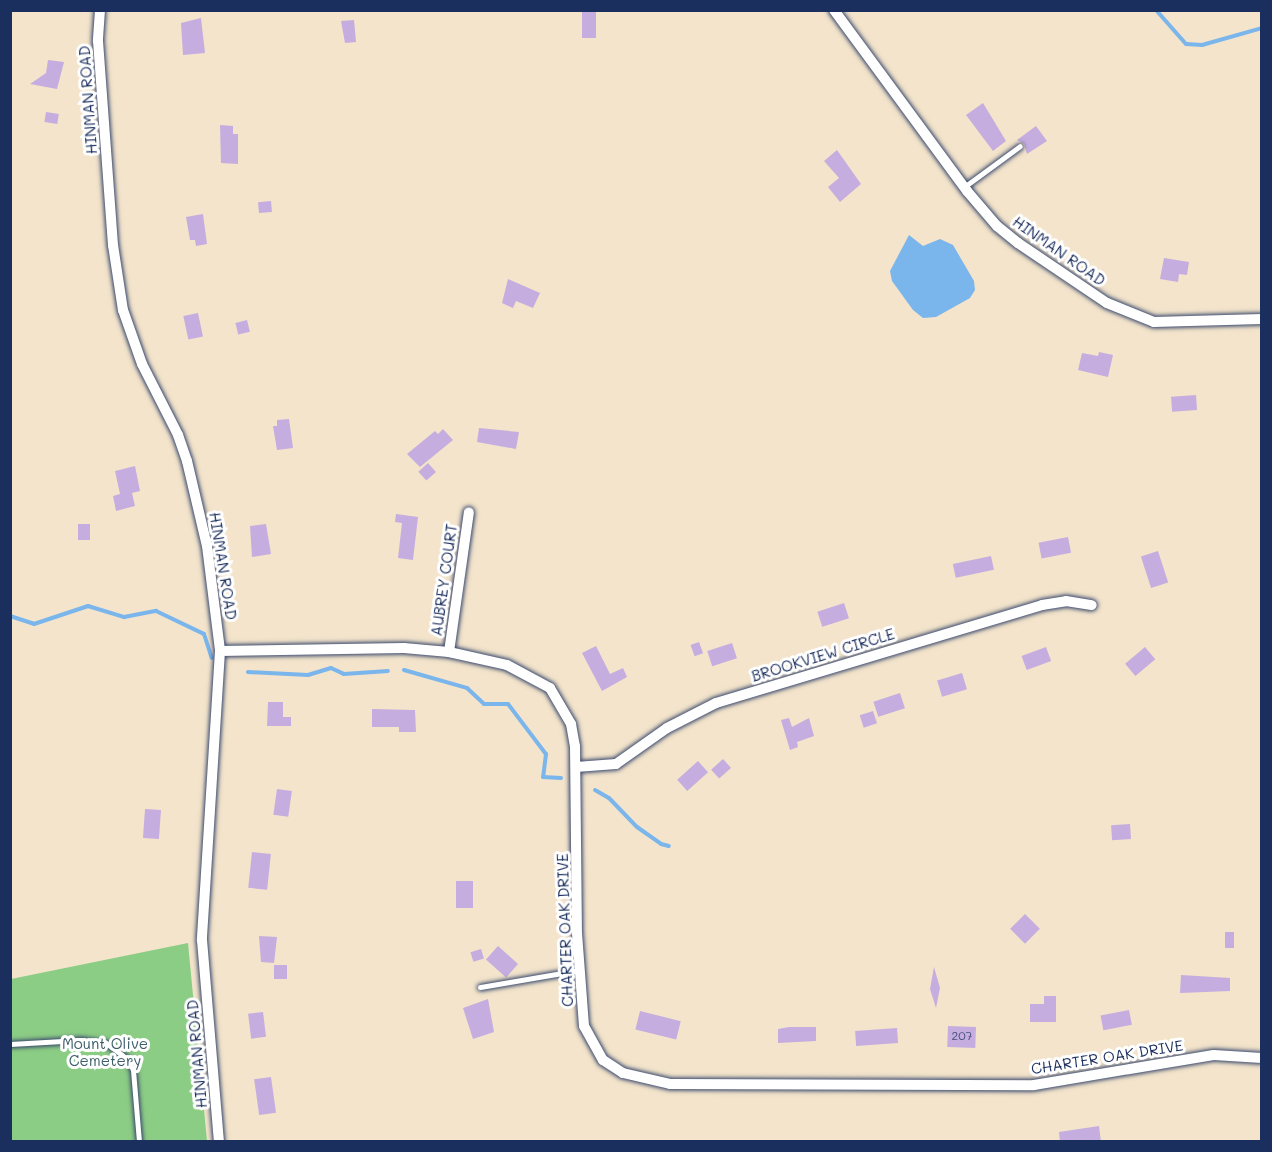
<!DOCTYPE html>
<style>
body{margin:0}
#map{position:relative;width:1272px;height:1152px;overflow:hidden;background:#f3e4cb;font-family:Mali,sans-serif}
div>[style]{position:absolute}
.green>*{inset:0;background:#8ccd85}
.water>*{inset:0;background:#7ab5ec}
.stream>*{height:4px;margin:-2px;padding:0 2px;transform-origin:2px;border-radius:2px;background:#7ab5ec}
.building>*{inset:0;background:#c5addf;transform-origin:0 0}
.roads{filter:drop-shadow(0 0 2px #3b4a6e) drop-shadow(0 0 2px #3b4a6e)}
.service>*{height:5px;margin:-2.5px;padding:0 2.5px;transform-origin:2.5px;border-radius:2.5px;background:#fff}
.minor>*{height:10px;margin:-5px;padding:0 5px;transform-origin:5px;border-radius:5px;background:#fff}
span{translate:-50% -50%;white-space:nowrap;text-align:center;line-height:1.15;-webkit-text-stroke:6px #fff;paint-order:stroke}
.number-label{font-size:12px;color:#464e7e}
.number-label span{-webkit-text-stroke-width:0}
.street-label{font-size:15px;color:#1b2f5e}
.park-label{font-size:15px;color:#3d5e6a}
.frame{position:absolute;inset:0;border:12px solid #1b2f5e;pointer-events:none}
</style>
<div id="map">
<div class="green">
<div style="clip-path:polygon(188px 943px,207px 1141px,11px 1142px,11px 979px)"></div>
</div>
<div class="water">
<div style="clip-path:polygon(909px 235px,923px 246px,940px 239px,953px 245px,974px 281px,975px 290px,970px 298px,936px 317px,923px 318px,913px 310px,892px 281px,890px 271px)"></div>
</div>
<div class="stream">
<div style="left:1156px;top:10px;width:45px;rotate:48.6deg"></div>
<div style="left:1186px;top:44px;width:16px;rotate:4deg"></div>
<div style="left:1202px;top:45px;width:62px;rotate:-15.8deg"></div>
<div style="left:10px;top:616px;width:25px;rotate:18deg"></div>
<div style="left:34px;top:624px;width:57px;rotate:-18.4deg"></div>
<div style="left:88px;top:606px;width:38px;rotate:17deg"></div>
<div style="left:124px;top:617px;width:33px;rotate:-11deg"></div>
<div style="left:156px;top:611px;width:53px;rotate:25.6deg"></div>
<div style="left:204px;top:634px;width:25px;rotate:72deg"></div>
<div style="left:404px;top:670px;width:66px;rotate:15.9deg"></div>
<div style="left:467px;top:688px;width:23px;rotate:43deg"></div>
<div style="left:484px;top:704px;width:24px"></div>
<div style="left:508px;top:704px;width:63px;rotate:52.8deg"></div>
<div style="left:546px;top:754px;width:23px;rotate:97deg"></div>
<div style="left:543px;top:777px;width:18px;rotate:3deg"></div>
<div style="left:248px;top:672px;width:60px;rotate:2.9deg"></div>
<div style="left:308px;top:675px;width:24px;rotate:-17deg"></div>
<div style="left:331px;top:668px;width:14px;rotate:25deg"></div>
<div style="left:344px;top:674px;width:44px;rotate:-3.9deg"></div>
<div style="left:595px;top:790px;width:16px;rotate:30deg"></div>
<div style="left:609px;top:798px;width:40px;rotate:46deg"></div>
<div style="left:637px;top:827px;width:29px;rotate:35deg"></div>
<div style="left:661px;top:844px;width:8px;rotate:14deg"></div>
</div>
<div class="building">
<div style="left:582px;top:10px;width:14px;height:28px"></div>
<div style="clip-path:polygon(201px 18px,205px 53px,183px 55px,181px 23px)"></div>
<div style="clip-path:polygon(354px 20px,356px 42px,345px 43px,341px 21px)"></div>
<div style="clip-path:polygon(48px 60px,64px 62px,57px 89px,30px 84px,46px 73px)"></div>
<div style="clip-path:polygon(983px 103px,1006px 141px,993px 151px,966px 115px)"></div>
<div style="left:46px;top:112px;width:13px;height:10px;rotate:9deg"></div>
<div style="clip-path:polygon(220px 125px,233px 126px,233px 134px,238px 134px,238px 164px,221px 163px)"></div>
<div style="clip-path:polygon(1036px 126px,1047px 141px,1027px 154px,1024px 144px,1017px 140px)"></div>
<div style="clip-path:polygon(837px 150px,861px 184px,840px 202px,828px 187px,839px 178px,824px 161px)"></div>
<div style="left:271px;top:201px;width:11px;height:13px;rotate:85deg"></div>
<div style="clip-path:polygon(203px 214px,207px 244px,196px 246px,195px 240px,190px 240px,186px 217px)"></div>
<div style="clip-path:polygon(1164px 258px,1189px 262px,1187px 275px,1179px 274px,1178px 282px,1160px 279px)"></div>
<div style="clip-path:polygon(508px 279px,540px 293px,533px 308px,516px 301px,513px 308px,502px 303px)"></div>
<div style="left:198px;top:313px;width:24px;height:15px;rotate:78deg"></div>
<div style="left:247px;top:320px;width:12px;height:12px;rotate:76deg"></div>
<div style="clip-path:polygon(1099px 352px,1113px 355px,1108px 377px,1078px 370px,1082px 353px,1098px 356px)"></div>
<div style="left:1196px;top:395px;width:15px;height:25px;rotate:86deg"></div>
<div style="clip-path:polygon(289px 419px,293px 448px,277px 450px,273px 426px,277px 426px,277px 420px)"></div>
<div style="clip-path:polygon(479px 428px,519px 432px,516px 449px,477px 442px)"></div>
<div style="clip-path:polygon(443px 429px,453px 440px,420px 467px,407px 454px,435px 431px,438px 434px)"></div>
<div style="left:428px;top:463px;width:12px;height:13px;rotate:48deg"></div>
<div style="clip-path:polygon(135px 466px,140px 491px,132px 493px,135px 506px,116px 511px,113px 496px,120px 494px,115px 471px)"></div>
<div style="clip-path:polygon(396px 514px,418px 517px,413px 560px,398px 558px,402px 523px,395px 522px)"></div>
<div style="left:78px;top:524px;width:12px;height:16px"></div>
<div style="clip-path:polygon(266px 524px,271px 554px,252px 557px,250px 526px)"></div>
<div style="left:1068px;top:537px;width:16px;height:30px;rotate:79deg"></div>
<div style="left:1158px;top:551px;width:33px;height:18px;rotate:72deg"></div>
<div style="left:991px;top:556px;width:14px;height:39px;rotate:78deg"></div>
<div style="left:844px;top:603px;width:16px;height:28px;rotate:72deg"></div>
<div style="left:699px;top:642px;width:12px;height:9px;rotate:70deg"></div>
<div style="left:732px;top:643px;width:16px;height:26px;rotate:72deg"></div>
<div style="clip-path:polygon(596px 646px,610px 674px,623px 668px,627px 677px,602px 691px,582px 653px)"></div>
<div style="left:1046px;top:647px;width:15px;height:26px;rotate:70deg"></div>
<div style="left:1145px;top:647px;width:16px;height:26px;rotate:50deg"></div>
<div style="left:962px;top:673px;width:17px;height:26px;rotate:73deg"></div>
<div style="left:900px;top:693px;width:16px;height:28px;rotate:72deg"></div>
<div style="clip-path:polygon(268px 702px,283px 702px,283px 717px,291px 717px,291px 726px,267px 726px)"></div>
<div style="clip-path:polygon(372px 709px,415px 710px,416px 732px,399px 732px,399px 727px,372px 727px)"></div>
<div style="left:873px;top:711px;width:13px;height:14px;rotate:72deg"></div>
<div style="clip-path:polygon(789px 718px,792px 727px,809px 718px,814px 736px,797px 742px,798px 747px,790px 750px,781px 720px)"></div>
<div style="left:723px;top:759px;width:12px;height:16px;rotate:48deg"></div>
<div style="left:698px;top:761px;width:15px;height:28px;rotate:48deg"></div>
<div style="left:277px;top:789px;width:15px;height:26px;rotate:8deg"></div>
<div style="left:145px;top:809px;width:16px;height:29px;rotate:4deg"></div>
<div style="left:1130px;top:824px;width:15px;height:19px;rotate:86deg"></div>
<div style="left:252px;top:852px;width:19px;height:36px;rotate:6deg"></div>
<div style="left:456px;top:881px;width:17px;height:27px"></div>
<div style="left:1025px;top:914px;width:21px;height:21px;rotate:45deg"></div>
<div style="left:1225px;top:932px;width:9px;height:16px"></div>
<div style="clip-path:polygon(259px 936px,277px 937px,274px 963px,261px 962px)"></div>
<div style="left:498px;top:946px;width:27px;height:18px;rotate:42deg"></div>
<div style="left:481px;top:949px;width:10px;height:11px;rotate:73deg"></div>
<div style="left:274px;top:965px;width:13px;height:14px"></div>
<div style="clip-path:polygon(934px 967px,940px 988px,936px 1008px,930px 989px)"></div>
<div style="clip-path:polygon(1181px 975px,1230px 978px,1230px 991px,1180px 993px)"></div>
<div style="clip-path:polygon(1044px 996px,1056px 996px,1056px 1022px,1030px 1022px,1030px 1004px,1044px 1004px)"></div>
<div style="clip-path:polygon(488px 999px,494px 1032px,473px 1039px,463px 1008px)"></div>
<div style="left:1129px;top:1010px;width:15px;height:29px;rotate:79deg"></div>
<div style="left:640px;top:1011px;width:42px;height:19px;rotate:14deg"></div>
<div style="left:263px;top:1012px;width:25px;height:15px;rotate:83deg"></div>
<div style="left:948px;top:1026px;width:28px;height:21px;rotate:2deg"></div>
<div style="clip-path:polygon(789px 1027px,816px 1027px,816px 1041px,778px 1043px,778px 1029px)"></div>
<div style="left:897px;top:1028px;width:15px;height:42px;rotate:86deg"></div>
<div style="left:271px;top:1077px;width:36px;height:17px;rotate:82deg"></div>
<div style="clip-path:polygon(1099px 1126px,1101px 1142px,1060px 1142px,1059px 1132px)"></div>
</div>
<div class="roads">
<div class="service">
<div style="left:964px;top:187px;width:69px;rotate:-36.2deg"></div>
<div style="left:480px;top:987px;width:100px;rotate:-9.7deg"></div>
<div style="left:10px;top:1044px;width:70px;rotate:-3.3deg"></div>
<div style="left:80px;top:1040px;width:26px;rotate:7deg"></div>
<div style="left:106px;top:1043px;width:14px;rotate:36deg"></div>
<div style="left:117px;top:1051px;width:14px;rotate:39deg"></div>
<div style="left:128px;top:1060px;width:11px;rotate:63deg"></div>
<div style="left:133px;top:1070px;width:72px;rotate:85.2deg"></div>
</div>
<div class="minor">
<div style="left:100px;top:10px;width:31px;rotate:94deg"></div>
<div style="left:98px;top:41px;width:205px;rotate:85.8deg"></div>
<div style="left:113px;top:245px;width:66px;rotate:81.3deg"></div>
<div style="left:123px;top:310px;width:57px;rotate:70.6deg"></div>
<div style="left:142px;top:364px;width:80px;rotate:63.1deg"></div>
<div style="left:178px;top:435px;width:28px;rotate:71deg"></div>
<div style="left:187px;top:461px;width:87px;rotate:76.8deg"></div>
<div style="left:207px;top:546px;width:106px;rotate:82.9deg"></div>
<div style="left:220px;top:651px;width:290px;rotate:93.6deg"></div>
<div style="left:202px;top:940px;width:203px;rotate:85.2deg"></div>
<div style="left:834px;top:10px;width:225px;rotate:53.7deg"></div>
<div style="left:967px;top:191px;width:46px;rotate:49.4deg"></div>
<div style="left:997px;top:226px;width:27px;rotate:39deg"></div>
<div style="left:1018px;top:243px;width:107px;rotate:34deg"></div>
<div style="left:1107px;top:303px;width:51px;rotate:22deg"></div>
<div style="left:1154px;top:322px;width:108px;rotate:-1.6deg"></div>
<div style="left:220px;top:651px;width:184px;rotate:-0.9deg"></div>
<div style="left:404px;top:648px;width:45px;rotate:5.1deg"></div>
<div style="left:449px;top:652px;width:59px;rotate:12.6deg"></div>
<div style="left:507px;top:665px;width:49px;rotate:28.1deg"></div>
<div style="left:550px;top:688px;width:42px;rotate:59.7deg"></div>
<div style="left:571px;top:724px;width:22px;rotate:80deg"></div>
<div style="left:575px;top:746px;width:187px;rotate:89.4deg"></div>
<div style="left:577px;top:933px;width:93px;rotate:85.7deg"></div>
<div style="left:584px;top:1026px;width:39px;rotate:61deg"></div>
<div style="left:603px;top:1060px;width:24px;rotate:33deg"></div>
<div style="left:623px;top:1073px;width:48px;rotate:13.2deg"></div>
<div style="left:670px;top:1084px;width:364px;rotate:0.2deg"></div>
<div style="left:1034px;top:1085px;width:182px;rotate:-9.5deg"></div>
<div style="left:1214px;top:1055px;width:48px;rotate:3.6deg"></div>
<div style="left:449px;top:652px;width:141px;rotate:-81.9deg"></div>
<div style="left:576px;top:767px;width:40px;rotate:-4.3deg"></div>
<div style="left:616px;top:764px;width:62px;rotate:-35.2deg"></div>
<div style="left:667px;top:728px;width:55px;rotate:-27deg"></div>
<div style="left:716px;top:703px;width:340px;rotate:-16.7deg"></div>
<div style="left:1042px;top:605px;width:24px;rotate:-9deg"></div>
<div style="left:1066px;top:601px;width:26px;rotate:9deg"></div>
</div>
</div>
<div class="number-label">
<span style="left:962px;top:1036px">207</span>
</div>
<div class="street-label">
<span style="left:88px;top:100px;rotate:-94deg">HINMAN ROAD</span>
<span style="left:1059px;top:251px;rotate:35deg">HINMAN ROAD</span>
<span style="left:223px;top:566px;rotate:81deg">HINMAN ROAD</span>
<span style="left:444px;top:580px;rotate:-82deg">AUBREY COURT</span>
<span style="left:823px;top:655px;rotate:-17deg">BROOKVIEW CIRCLE</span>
<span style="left:565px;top:930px;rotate:-92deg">CHARTER OAK DRIVE</span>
<span style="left:197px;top:1054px;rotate:-95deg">HINMAN ROAD</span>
<span style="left:1107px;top:1057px;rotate:-9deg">CHARTER OAK DRIVE</span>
</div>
<div class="park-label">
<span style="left:105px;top:1052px">Mount Olive<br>Cemetery</span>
</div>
<div class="frame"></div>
</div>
